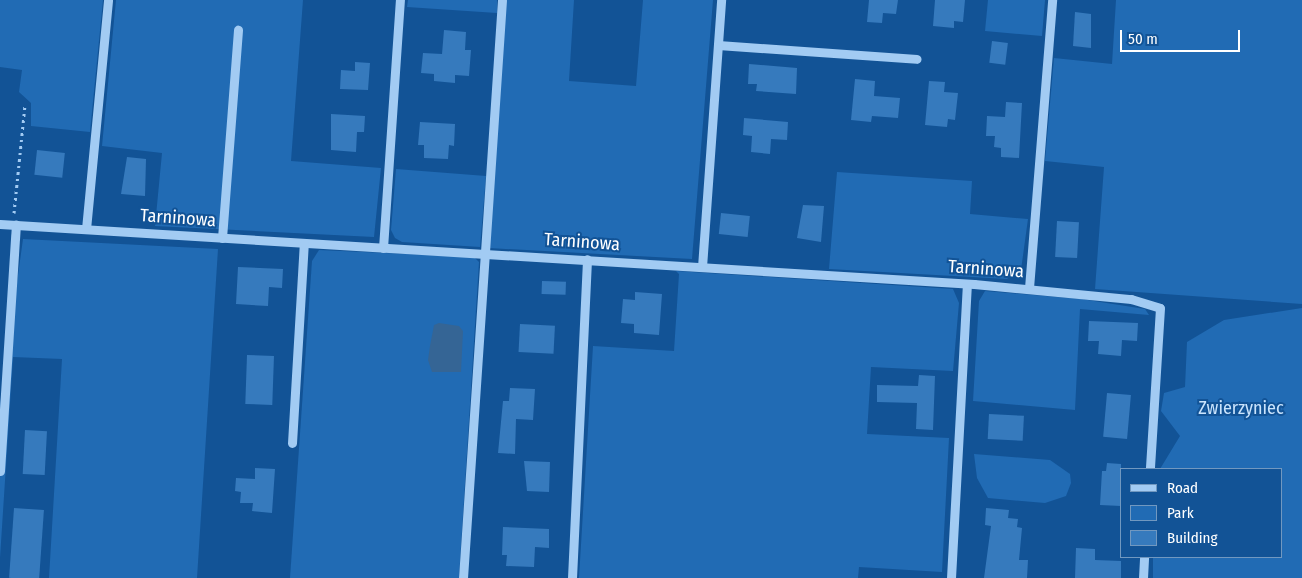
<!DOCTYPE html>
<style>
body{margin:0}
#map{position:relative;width:1302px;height:578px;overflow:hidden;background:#125396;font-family:"Fira Sans Condensed",sans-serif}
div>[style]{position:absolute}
.green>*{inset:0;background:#216bb4}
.water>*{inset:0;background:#356595}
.building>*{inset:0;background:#367abd;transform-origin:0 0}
.path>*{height:3px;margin-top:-1.5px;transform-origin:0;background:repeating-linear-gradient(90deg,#a2cbf3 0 2.5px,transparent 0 6.5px)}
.minor>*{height:9px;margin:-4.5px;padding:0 4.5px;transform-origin:4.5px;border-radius:4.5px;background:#a2cbf3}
span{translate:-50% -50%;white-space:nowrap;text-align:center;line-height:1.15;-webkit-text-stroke:4px #125396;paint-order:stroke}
.street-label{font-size:18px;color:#fff}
.park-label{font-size:18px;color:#cae4fd}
.legend{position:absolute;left:1120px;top:468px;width:162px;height:90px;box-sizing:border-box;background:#125396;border:1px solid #7198c0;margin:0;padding:6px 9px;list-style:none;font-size:15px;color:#fff}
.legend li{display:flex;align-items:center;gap:10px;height:25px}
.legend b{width:25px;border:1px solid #7198c0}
.scale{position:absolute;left:1120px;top:30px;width:120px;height:22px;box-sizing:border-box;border:2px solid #fff;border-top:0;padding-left:6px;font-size:15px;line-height:18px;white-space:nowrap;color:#fff;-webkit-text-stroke:4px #125396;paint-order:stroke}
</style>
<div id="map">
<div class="green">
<div style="clip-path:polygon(0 0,103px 0,90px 132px,31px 126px,31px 103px,19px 92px,22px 70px,0 67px)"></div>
<div style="clip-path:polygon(116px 0,303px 0,291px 161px,381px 168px,374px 237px,155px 226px,162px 153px,102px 146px)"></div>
<div style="clip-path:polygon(408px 0,497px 0,497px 13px,407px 7px)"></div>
<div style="clip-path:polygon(506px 0,574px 0,569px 81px,636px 86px,643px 0,713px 0,692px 259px,489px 248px)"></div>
<div style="clip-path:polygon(988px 0,1045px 0,1042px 36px,985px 31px)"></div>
<div style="clip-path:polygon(1116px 0,1302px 0,1302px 304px,1095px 289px,1104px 167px,1045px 161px,1054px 58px,1112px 64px)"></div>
<div style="clip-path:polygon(396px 169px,486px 176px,480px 247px,402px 242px,395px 238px,391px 230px)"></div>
<div style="clip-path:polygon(837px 172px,972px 181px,970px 214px,1028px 219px,1021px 270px,1007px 279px,829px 269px)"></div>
<div style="clip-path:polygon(23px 239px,218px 249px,197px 578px,49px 578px,62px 359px,13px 357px,0 558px,0 405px)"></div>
<div style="clip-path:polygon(319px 250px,474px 257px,479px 262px,459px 578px,290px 578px,312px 261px)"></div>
<div style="clip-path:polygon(676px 271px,953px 289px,959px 303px,953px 371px,871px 367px,867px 434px,949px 438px,942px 572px,859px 567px,858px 578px,579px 578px,593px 346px,674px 351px,679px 274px)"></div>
<div style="clip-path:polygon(985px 291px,1081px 299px,1145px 309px,1149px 315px,1080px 309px,1075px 410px,973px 401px,979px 301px)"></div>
<div style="clip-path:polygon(1302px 308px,1302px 578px,1153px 578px,1153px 557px,1281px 557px,1281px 469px,1160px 469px,1180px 436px,1161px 411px,1164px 393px,1185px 387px,1187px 342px,1224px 320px)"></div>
<div style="clip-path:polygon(974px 454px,1050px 460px,1070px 474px,1071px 483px,1066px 496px,1045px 503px,988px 498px,977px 478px)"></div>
</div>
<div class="water">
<div style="clip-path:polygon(439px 323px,459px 326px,463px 331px,461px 372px,432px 372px,428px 360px,430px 346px,434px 325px)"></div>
</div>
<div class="building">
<div style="clip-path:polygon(869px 0,898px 0,896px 14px,883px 13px,882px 23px,867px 22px)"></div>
<div style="clip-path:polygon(935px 0,965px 0,963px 22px,954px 21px,954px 28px,933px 26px)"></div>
<div style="clip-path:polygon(1075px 12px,1091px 14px,1091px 48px,1073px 46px)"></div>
<div style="clip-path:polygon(444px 30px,466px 32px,465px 50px,471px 50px,469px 76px,455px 75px,455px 83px,434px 81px,434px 74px,421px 73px,423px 53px,442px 54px)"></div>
<div style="left:992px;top:41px;width:16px;height:22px;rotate:7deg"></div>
<div style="clip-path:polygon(355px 62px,370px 63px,368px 90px,340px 89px,341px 70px,355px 71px)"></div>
<div style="clip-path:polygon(749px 64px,797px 68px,796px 94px,756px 91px,757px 84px,748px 84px)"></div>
<div style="clip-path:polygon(855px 79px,875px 81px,874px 96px,900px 98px,898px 118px,872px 116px,871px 122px,851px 120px)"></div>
<div style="clip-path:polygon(929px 81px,945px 82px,944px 92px,958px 93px,955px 120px,948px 119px,947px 127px,925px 125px)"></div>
<div style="clip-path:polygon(1006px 102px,1022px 103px,1019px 158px,1001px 157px,1001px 148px,994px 147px,995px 136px,986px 136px,987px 116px,1005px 117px)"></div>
<div style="clip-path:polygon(331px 114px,365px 116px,364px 132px,357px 132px,356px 152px,331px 150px)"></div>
<div style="clip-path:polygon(744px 118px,788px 122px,787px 140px,771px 139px,770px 154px,751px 152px,752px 136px,743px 135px)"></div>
<div style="clip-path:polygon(420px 122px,455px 124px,454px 146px,449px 145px,448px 159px,424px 158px,424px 145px,418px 145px)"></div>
<div style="left:37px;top:150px;width:28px;height:25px;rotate:6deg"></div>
<div style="clip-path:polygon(127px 157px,146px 159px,145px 196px,121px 194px)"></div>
<div style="clip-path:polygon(803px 205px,824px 206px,821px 242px,797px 238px)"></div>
<div style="left:721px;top:213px;width:29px;height:21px;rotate:6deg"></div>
<div style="left:1057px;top:221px;width:22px;height:36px;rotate:3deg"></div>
<div style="clip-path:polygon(238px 267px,283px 269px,282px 288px,269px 287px,268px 306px,236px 304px)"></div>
<div style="left:542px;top:281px;width:24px;height:13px;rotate:2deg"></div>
<div style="clip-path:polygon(635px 292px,662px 294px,659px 335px,634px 333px,634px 324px,621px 323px,623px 299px,635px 300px)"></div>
<div style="clip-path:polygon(1089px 321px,1138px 323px,1137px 341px,1122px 340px,1121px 356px,1098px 354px,1099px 341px,1088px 341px)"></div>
<div style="left:520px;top:324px;width:35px;height:28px;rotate:3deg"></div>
<div style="left:247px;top:355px;width:27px;height:49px;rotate:2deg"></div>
<div style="clip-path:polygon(919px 375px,935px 376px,933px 430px,916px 429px,917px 403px,877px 402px,877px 385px,918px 386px)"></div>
<div style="clip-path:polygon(510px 388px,535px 389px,533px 420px,516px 419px,515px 454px,498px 453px,503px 401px,509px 401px)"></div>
<div style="left:1107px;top:393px;width:24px;height:44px;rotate:5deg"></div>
<div style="left:989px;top:414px;width:35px;height:25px;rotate:3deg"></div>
<div style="left:25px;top:430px;width:22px;height:44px;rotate:3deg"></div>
<div style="clip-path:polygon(524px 461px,550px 462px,549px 492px,527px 491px)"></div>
<div style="clip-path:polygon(1107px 463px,1121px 464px,1121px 506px,1100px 505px,1102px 471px,1106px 471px)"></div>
<div style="clip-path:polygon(255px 468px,275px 469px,272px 513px,252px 511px,253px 503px,240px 503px,241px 492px,235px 491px,236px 478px,255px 479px)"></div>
<div style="left:14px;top:508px;width:30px;height:70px;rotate:4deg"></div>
<div style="clip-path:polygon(986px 508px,1009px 510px,1008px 518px,1018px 519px,1017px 527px,1022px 528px,1019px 560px,1028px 560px,1027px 578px,984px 578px,991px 526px,985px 525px)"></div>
<div style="clip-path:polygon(503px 527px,549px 529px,549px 548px,535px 547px,534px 567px,506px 566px,507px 555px,502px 555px)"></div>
<div style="clip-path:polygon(1076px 548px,1095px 549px,1095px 560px,1121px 561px,1121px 578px,1075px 578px)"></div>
</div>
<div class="path">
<div style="left:14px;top:213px;width:109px;rotate:-84.2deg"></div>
</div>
<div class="minor">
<div style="left:718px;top:45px;width:199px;rotate:4deg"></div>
<div style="left:0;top:224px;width:976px;rotate:3.53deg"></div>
<div style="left:974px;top:284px;width:158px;rotate:5.5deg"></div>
<div style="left:1131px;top:299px;width:30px;rotate:17deg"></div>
<div style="left:1160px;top:308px;width:161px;rotate:93.6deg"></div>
<div style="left:86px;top:229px;width:230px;rotate:-84.5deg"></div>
<div style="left:222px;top:238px;width:209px;rotate:-85.6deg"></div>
<div style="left:383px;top:248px;width:249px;rotate:-86.1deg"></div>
<div style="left:702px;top:267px;width:268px;rotate:-85.9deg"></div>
<div style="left:1029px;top:288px;width:289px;rotate:-85.4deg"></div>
<div style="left:292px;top:443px;width:200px;rotate:-86.6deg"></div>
<div style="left:0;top:471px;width:247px;rotate:-86.3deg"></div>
<div style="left:463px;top:578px;width:579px;rotate:-86.14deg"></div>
<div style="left:572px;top:578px;width:319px;rotate:-87.3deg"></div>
<div style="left:951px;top:578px;width:294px;rotate:-86.9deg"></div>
<div style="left:1143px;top:578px;width:21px;rotate:-87deg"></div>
</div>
<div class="street-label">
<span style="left:178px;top:218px;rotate:4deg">Tarninowa</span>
<span style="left:582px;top:242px;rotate:4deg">Tarninowa</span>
<span style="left:986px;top:269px;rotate:4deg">Tarninowa</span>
</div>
<div class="park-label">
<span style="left:1241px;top:408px">Zwierzyniec</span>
</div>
<ul class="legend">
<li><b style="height:6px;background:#a2cbf3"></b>Road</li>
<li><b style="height:14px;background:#216bb4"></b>Park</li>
<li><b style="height:14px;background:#367abd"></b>Building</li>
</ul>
<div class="scale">50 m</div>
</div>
